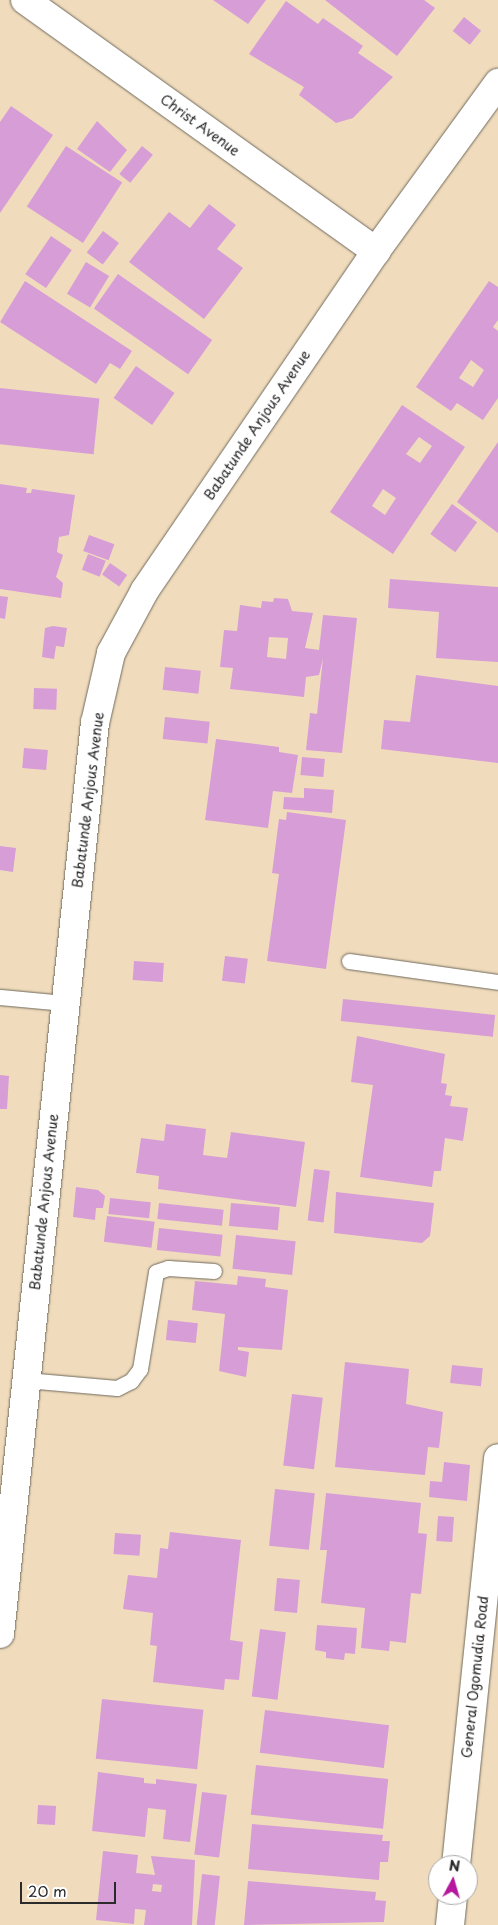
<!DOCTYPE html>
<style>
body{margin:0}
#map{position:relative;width:498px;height:1925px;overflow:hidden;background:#f0dcbc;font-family:"Playpen Sans",sans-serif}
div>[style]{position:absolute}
.building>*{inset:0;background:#d79dd7;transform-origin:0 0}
.roads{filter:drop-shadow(0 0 1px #70695e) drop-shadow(0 0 1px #70695e)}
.service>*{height:15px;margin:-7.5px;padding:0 7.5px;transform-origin:7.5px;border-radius:7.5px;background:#fff}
.minor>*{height:28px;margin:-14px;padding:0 14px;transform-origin:14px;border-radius:14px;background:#fff}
span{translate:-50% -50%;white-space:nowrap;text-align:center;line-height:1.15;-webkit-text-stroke:4px #fff;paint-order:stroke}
.street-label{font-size:14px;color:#2b2b2b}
.north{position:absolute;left:428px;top:1855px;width:50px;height:50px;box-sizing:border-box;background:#fff;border:1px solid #aaa;border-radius:50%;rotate:6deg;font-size:14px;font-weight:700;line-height:20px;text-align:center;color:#2b2b2b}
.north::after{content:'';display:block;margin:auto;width:18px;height:22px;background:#b5179e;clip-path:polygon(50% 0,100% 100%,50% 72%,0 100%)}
.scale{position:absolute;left:20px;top:1882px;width:96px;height:22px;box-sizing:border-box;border:2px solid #2b2b2b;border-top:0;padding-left:6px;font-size:15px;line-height:18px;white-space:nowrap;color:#2b2b2b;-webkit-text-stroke:4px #fff;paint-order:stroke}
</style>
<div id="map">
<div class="building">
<div style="clip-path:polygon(213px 0,266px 0,248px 24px)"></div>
<div style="clip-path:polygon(325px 0,424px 0,435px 8px,397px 56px)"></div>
<div style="clip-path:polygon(286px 1px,318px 24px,323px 18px,363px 46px,358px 53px,393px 77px,353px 118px,336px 123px,299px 95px,304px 87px,249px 54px)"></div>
<div style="left:464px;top:17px;width:22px;height:18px;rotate:39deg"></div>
<div style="clip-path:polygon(11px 106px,53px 135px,0 213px,0 122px)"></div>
<div style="clip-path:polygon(97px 121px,127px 150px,110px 172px,77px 149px)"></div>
<div style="left:66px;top:146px;width:67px;height:72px;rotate:33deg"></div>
<div style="left:142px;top:146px;width:14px;height:36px;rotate:39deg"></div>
<div style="clip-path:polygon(209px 204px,236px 225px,217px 249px,243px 268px,204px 319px,129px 262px,169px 212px,190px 228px)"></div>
<div style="left:103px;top:231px;width:20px;height:27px;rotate:37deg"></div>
<div style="left:51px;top:236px;width:25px;height:46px;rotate:34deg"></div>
<div style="left:86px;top:262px;width:27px;height:37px;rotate:31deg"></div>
<div style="left:118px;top:274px;width:115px;height:42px;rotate:35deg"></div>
<div style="clip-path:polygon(25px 281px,132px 351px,120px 369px,110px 363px,96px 384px,0 322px)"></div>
<div style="clip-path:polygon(evenodd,489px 281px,498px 287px,498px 320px,493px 327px,498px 331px,498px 398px,483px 420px,457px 403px,451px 411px,416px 387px,489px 281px,471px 360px,484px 370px,473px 387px,459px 378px,471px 360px)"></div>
<div style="left:136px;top:366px;width:47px;height:39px;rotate:35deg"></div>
<div style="left:0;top:388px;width:100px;height:56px;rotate:6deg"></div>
<div style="clip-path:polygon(evenodd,402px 405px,465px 447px,393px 554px,330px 512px,402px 405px,419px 437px,432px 446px,420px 463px,406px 454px,419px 437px,402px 405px,383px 489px,396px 498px,385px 515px,372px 506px,383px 489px)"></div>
<div style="clip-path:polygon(498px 442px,498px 533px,457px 502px)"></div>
<div style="clip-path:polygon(0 484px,27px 488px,26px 493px,31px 493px,32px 489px,75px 495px,69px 535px,59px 537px,57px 552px,63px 555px,56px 577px,63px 583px,61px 598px,0 589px)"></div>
<div style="left:452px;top:504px;width:31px;height:37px;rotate:36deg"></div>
<div style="left:89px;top:535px;width:27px;height:17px;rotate:20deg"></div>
<div style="left:88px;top:554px;width:19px;height:17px;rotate:21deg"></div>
<div style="left:110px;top:563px;width:21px;height:14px;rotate:35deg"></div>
<div style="clip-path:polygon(390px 579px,498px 587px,498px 662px,436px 658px,439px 612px,388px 608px)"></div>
<div style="clip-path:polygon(0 596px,8px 597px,5px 619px,0 618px)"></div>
<div style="clip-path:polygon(evenodd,274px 598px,288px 599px,292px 611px,313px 613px,305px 648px,319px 650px,323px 615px,357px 618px,342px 753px,306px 750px,310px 713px,317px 714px,323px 658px,319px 675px,306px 677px,304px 697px,230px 689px,233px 668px,220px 667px,224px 630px,237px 631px,240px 605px,261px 608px,262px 601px,273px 602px,274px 598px,269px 637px,288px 638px,286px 659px,267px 657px,269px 637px)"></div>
<div style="clip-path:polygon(53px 626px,67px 628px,64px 647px,56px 646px,54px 659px,42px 657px,45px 628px)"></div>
<div style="left:165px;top:667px;width:36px;height:23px;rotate:6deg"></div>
<div style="clip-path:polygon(416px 675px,498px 686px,498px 763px,381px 749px,384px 720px,410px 722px)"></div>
<div style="left:34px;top:688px;width:23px;height:21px;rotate:2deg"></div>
<div style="left:165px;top:717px;width:45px;height:22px;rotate:6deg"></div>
<div style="clip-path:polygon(216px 739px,279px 747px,279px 752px,298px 755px,292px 793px,273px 791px,268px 828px,205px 820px)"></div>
<div style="left:24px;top:748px;width:24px;height:20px;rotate:5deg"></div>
<div style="left:302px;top:757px;width:23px;height:18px;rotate:5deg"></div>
<div style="clip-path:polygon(304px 788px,334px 790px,332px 813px,283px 809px,284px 797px,304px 798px)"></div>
<div style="clip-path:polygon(287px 812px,346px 820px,326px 969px,267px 961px,279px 874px,272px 873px,279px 819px,286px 820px)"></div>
<div style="clip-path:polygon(0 846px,16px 848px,13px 872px,0 870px)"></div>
<div style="left:225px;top:956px;width:23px;height:25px;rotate:7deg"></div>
<div style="left:134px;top:961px;width:30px;height:19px;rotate:4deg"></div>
<div style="left:343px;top:999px;width:153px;height:22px;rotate:6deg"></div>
<div style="clip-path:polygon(357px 1036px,445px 1054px,441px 1083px,447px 1084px,445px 1095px,452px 1096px,450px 1106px,468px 1108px,463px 1141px,445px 1138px,441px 1171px,434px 1171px,432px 1187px,360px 1177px,373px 1085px,351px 1082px)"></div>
<div style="clip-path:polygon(0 1075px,9px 1076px,7px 1109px,0 1109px)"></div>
<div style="clip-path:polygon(166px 1124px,206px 1129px,203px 1155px,227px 1158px,231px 1132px,305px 1142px,296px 1207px,158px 1189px,159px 1176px,136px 1173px,141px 1138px,164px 1141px)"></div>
<div style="left:314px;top:1169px;width:16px;height:52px;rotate:7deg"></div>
<div style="clip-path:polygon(76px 1187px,98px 1190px,105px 1196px,103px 1208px,96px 1208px,95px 1220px,73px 1217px)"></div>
<div style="clip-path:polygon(336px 1192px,434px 1203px,430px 1236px,422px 1243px,334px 1233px)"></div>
<div style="left:110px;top:1198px;width:41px;height:16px;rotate:6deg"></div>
<div style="left:159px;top:1203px;width:65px;height:16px;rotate:6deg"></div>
<div style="left:231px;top:1203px;width:49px;height:23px;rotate:5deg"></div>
<div style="left:107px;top:1216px;width:48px;height:26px;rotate:7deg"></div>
<div style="left:159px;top:1228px;width:64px;height:22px;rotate:6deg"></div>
<div style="left:236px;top:1235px;width:60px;height:34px;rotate:6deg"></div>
<div style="clip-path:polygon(238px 1276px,266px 1279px,265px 1287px,288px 1290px,282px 1350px,238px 1347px,238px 1350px,249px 1352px,246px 1377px,219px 1371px,225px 1314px,192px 1310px,195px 1281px,237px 1285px)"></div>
<div style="left:168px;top:1320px;width:30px;height:20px;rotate:6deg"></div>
<div style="clip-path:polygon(345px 1362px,409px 1369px,406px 1404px,443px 1412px,439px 1448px,428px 1447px,425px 1475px,335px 1467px)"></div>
<div style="left:452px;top:1365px;width:31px;height:18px;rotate:6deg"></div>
<div style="left:292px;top:1394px;width:31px;height:72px;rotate:7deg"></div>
<div style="clip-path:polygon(444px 1462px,470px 1465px,467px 1501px,429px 1497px,430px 1481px,442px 1482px)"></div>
<div style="left:275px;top:1489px;width:40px;height:57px;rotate:6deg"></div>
<div style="clip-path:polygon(326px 1493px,421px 1503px,418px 1533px,427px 1534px,421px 1594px,411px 1593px,406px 1643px,390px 1641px,389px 1651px,361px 1648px,365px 1608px,321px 1603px,327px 1550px,320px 1550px)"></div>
<div style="left:438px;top:1516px;width:16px;height:25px;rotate:4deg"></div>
<div style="clip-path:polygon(170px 1532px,241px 1540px,230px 1640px,243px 1642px,239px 1680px,225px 1679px,224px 1690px,153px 1682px,157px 1646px,150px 1645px,153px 1613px,123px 1609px,128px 1575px,157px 1578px,160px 1548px,168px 1549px)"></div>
<div style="left:115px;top:1533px;width:26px;height:21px;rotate:4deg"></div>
<div style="left:277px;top:1578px;width:23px;height:33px;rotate:5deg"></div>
<div style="clip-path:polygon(317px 1625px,357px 1628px,355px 1654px,345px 1653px,344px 1660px,326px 1658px,326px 1652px,315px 1650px)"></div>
<div style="left:260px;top:1629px;width:26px;height:68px;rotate:7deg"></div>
<div style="left:102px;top:1699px;width:102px;height:60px;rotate:6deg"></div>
<div style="left:265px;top:1710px;width:125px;height:43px;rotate:7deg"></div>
<div style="left:256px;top:1765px;width:133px;height:50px;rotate:6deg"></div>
<div style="clip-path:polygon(98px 1772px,144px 1778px,144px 1783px,156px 1784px,156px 1779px,197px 1784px,190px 1842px,163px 1839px,166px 1810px,148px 1808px,145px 1837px,92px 1831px)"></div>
<div style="left:202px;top:1792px;width:25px;height:63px;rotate:7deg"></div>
<div style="left:38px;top:1805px;width:18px;height:19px;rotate:3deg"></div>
<div style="clip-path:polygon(252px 1824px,383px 1835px,382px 1841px,390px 1841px,388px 1862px,380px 1862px,379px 1880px,248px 1869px)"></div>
<div style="clip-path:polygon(evenodd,103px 1851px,138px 1855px,136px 1873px,155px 1875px,151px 1856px,195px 1860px,192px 1925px,144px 1925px,146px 1910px,135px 1909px,134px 1924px,96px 1920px,103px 1851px,153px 1884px,162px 1885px,161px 1892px,152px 1891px,153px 1884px)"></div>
<div style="left:202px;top:1874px;width:18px;height:51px;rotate:6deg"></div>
<div style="clip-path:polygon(248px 1881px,376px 1892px,375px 1900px,386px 1901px,384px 1922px,244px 1925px)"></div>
</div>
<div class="roads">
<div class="service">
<div style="left:349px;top:961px;width:150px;rotate:8deg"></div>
<div style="left:0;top:997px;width:65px;rotate:5.3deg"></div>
<div style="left:26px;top:1380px;width:91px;rotate:5deg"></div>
<div style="left:117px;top:1388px;width:16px;rotate:-27deg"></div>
<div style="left:131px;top:1381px;width:15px;rotate:-53deg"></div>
<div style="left:140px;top:1369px;width:98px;rotate:-80.6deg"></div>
<div style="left:156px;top:1272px;width:13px;rotate:-18deg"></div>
<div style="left:168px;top:1268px;width:46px;rotate:3.7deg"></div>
</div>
<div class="minor">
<div style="left:25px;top:0;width:432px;rotate:35.6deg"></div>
<div style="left:0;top:1634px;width:916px;rotate:-84.05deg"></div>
<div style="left:95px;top:723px;width:72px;rotate:-77.1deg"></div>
<div style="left:111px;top:653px;width:72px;rotate:-61.6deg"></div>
<div style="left:145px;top:590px;width:410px;rotate:-55.7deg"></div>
<div style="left:376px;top:251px;width:208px;rotate:-54deg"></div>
<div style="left:456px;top:1865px;width:409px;rotate:-84.1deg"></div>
<div style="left:450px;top:1925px;width:30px;rotate:-84deg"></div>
</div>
</div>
<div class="street-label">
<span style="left:200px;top:125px;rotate:36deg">Christ Avenue</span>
<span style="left:257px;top:425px;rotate:-56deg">Babatunde Anjous Avenue</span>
<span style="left:88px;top:800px;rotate:-83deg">Babatunde Anjous Avenue</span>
<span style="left:44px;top:1202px;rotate:-84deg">Babatunde Anjous Avenue</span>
<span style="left:475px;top:1677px;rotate:-84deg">General Ogomudia Road</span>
</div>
<div class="north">N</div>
<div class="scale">20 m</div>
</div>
